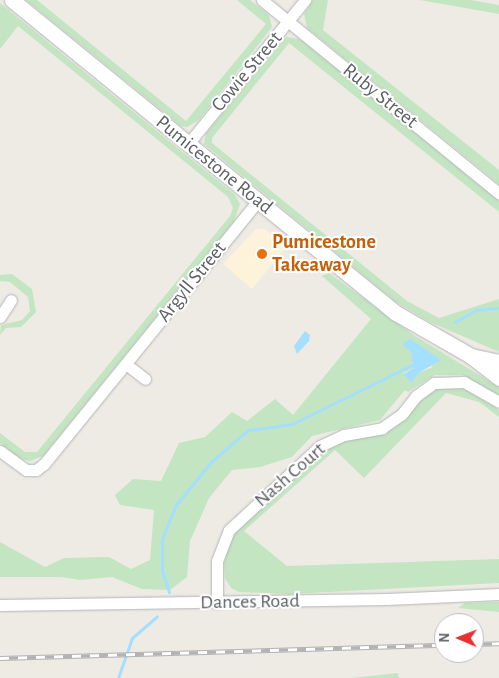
<!DOCTYPE html>
<style>
body{margin:0}
#map{position:relative;width:499px;height:678px;overflow:hidden;background:#eeebe4;font-family:"Alegreya Sans",sans-serif}
div>[style]{position:absolute}
.commercial>*{inset:0;background:#fdf2da}
.green>*{inset:0;background:#c4e5c1}
.water>*{inset:0;background:#a4dffe}
.stream>*{height:3px;margin:-1.5px;padding:0 1.5px;transform-origin:1.5px;border-radius:1.5px;background:#a4dffe}
.roads{filter:drop-shadow(0 0 1px #b1b5b9) drop-shadow(0 0 1px #b1b5b9)}
.minor>*{height:11px;margin:-5.5px;padding:0 5.5px;transform-origin:5.5px;border-radius:5.5px;background:#fff}
.secondary>*{height:15px;margin:-7.5px;padding:0 7.5px;transform-origin:7.5px;border-radius:7.5px;background:#fff}
.rail>*{height:5px;margin-top:-2.5px;transform-origin:0;background:repeating-linear-gradient(90deg,#fff 0 9px,#b2b3b4 0 18px);box-sizing:border-box;border-block:1px solid #b2b3b4}
.dots>*{width:14px;height:14px;translate:-50% -50%;box-sizing:border-box;border:2px solid #fff;border-radius:50%}
span{translate:-50% -50%;white-space:nowrap;text-align:center;line-height:1.15;-webkit-text-stroke:4px #fff;paint-order:stroke}
.street-label{font-size:20px;color:#5c6064}
.food-label{font-size:20px;color:#c56008;font-weight:700}
.left{translate:0 -50%;text-align:left}
.north{position:absolute;left:434px;top:613px;width:50px;height:50px;box-sizing:border-box;background:#fff;border:1px solid #bebfc1;border-radius:50%;rotate:271deg;font-size:14px;font-weight:700;line-height:20px;text-align:center;color:#5c6064}
.north::after{content:'';display:block;margin:auto;width:18px;height:22px;background:#e73134;clip-path:polygon(50% 0,100% 100%,50% 72%,0 100%)}
</style>
<div id="map">
<div class="commercial">
<div style="clip-path:polygon(256px 229px,265px 229px,287px 246px,252px 289px,223px 264px)"></div>
</div>
<div class="green">
<div style="clip-path:polygon(26px 0,37px 0,186px 121px,266px 24px,237px 0,250px 0,269px 15px,272px 27px,199px 120px,187px 127px,181px 126px)"></div>
<div style="clip-path:polygon(313px 0,328px 0,323px 30px,499px 170px,499px 184px,307px 28px,304px 14px)"></div>
<div style="clip-path:polygon(420px 0,471px 0,499px 5px,499px 14px)"></div>
<div style="clip-path:polygon(0 3px,235px 195px,240px 204px,234px 221px,43px 456px,30px 461px,18px 458px,0 443px,0 433px,25px 452px,37px 452px,230px 216px,233px 208px,228px 197px,18px 26px,0 49px)"></div>
<div style="clip-path:polygon(286px 37px,300px 39px,499px 201px,499px 212px,289px 43px,212px 138px,212px 143px,407px 301px,439px 318px,499px 299px,499px 352px,430px 322px,396px 302px,204px 144px,206px 133px)"></div>
<div style="clip-path:polygon(evenodd,329px 273px,415px 336px,499px 387px,499px 395px,462px 375px,435px 375px,408px 392px,405px 390px,380px 420px,312px 436px,292px 457px,260px 467px,232px 470px,209px 498px,190px 541px,187px 577px,170px 590px,142px 589px,112px 577px,80px 580px,62px 577px,0 577px,0 542px,45px 567px,64px 558px,109px 557px,131px 569px,150px 560px,154px 510px,120px 505px,115px 495px,133px 479px,161px 481px,179px 443px,205px 437px,232px 412px,247px 421px,275px 399px,293px 415px,371px 319px,322px 276px,329px 273px,411px 352px,433px 367px,420px 372px,411px 383px,404px 373px,413px 368px,411px 352px)"></div>
<div style="clip-path:polygon(12px 274px,32px 289px,36px 312px,21px 327px,6px 328px,0 335px,1px 325px,22px 320px,30px 311px,28px 297px,10px 282px,0 281px,0 275px)"></div>
<div style="clip-path:polygon(444px 385px,459px 386px,484px 398px,499px 410px,499px 417px,479px 402px,446px 393px,364px 478px,335px 450px,244px 531px,287px 566px,499px 559px,499px 583px,291px 594px,239px 592px,231px 588px,225px 578px,224px 564px,226px 550px,240px 524px,329px 446px,386px 431px,418px 398px)"></div>
<div style="clip-path:polygon(499px 602px,499px 612px,458px 608px,465px 603px)"></div>
<div style="clip-path:polygon(398px 673px,399px 678px,351px 678px)"></div>
</div>
<div class="water">
<div style="clip-path:polygon(305px 331px,310px 335px,309px 341px,297px 354px,294px 346px)"></div>
<div style="clip-path:polygon(410px 339px,441px 360px,420px 372px,411px 383px,404px 374px,413px 368px,411px 352px,402px 344px)"></div>
</div>
<div class="stream">
<div style="left:455px;top:322px;width:24px;rotate:-30deg"></div>
<div style="left:476px;top:310px;width:23px;rotate:-5deg"></div>
<div style="left:169px;top:592px;width:22px;rotate:-108deg"></div>
<div style="left:162px;top:571px;width:32px;rotate:-90deg"></div>
<div style="left:162px;top:539px;width:37px;rotate:-68deg"></div>
<div style="left:176px;top:505px;width:55px;rotate:-50.9deg"></div>
<div style="left:211px;top:462px;width:49px;rotate:-40.9deg"></div>
<div style="left:248px;top:430px;width:44px;rotate:-7.8deg"></div>
<div style="left:292px;top:424px;width:138px;rotate:-26.2deg"></div>
<div style="left:118px;top:678px;width:42px;rotate:-70.7deg"></div>
<div style="left:132px;top:638px;width:33px;rotate:-41deg"></div>
</div>
<div class="roads">
<div class="minor">
<div style="left:262px;top:0;width:306px;rotate:39.2deg"></div>
<div style="left:188px;top:144px;width:186px;rotate:-50.9deg"></div>
<div style="left:0;top:317px;width:20px;rotate:-57deg"></div>
<div style="left:126px;top:364px;width:24px;rotate:38deg"></div>
<div style="left:0;top:451px;width:32px;rotate:36deg"></div>
<div style="left:26px;top:470px;width:10px"></div>
<div style="left:36px;top:470px;width:10px;rotate:-37deg"></div>
<div style="left:44px;top:464px;width:339px;rotate:-50.9deg"></div>
<div style="left:217px;top:603px;width:42px;rotate:-90deg"></div>
<div style="left:217px;top:561px;width:33px;rotate:-69deg"></div>
<div style="left:229px;top:530px;width:124px;rotate:-42.7deg"></div>
<div style="left:320px;top:446px;width:26px;rotate:-25deg"></div>
<div style="left:344px;top:435px;width:39px;rotate:-10deg"></div>
<div style="left:382px;top:428px;width:24px;rotate:-35deg"></div>
<div style="left:402px;top:414px;width:23px;rotate:-52deg"></div>
<div style="left:416px;top:396px;width:22px;rotate:-36deg"></div>
<div style="left:434px;top:383px;width:30px;rotate:-2deg"></div>
<div style="left:464px;top:382px;width:40px;rotate:29.7deg"></div>
<div style="left:0;top:605px;width:387px;rotate:-0.9deg"></div>
<div style="left:387px;top:599px;width:112px;rotate:-2.6deg"></div>
</div>
<div class="secondary">
<div style="left:12px;top:0;width:495px;rotate:39.2deg"></div>
<div style="left:396px;top:313px;width:86px;rotate:29.8deg"></div>
<div style="left:471px;top:356px;width:36px;rotate:38deg"></div>
<div style="left:471px;top:356px;width:29px;rotate:12deg"></div>
</div>
</div>
<div class="rail">
<div style="left:474px;top:644px;width:25px;rotate:-2deg"></div>
<div style="left:0;top:658px;width:444px;rotate:-1.7deg"></div>
</div>
<div class="dots">
<div style="left:262px;top:254px;background:#e8710a"></div>
</div>
<div class="street-label">
<span style="left:247px;top:72px;rotate:-50deg">Cowie Street</span>
<span style="left:380px;top:96px;rotate:39deg">Ruby Street</span>
<span style="left:214px;top:165px;rotate:39deg">Pumicestone Road</span>
<span style="left:192px;top:282px;rotate:-51deg">Argyll Street</span>
<span style="left:290px;top:475px;rotate:-41deg">Nash Court</span>
<span style="left:250px;top:602px;rotate:-1deg">Dances Road</span>
</div>
<div class="food-label">
<span class="left" style="left:272px;top:254px">Pumicestone<br>Takeaway</span>
</div>
<div class="north">N</div>
</div>
